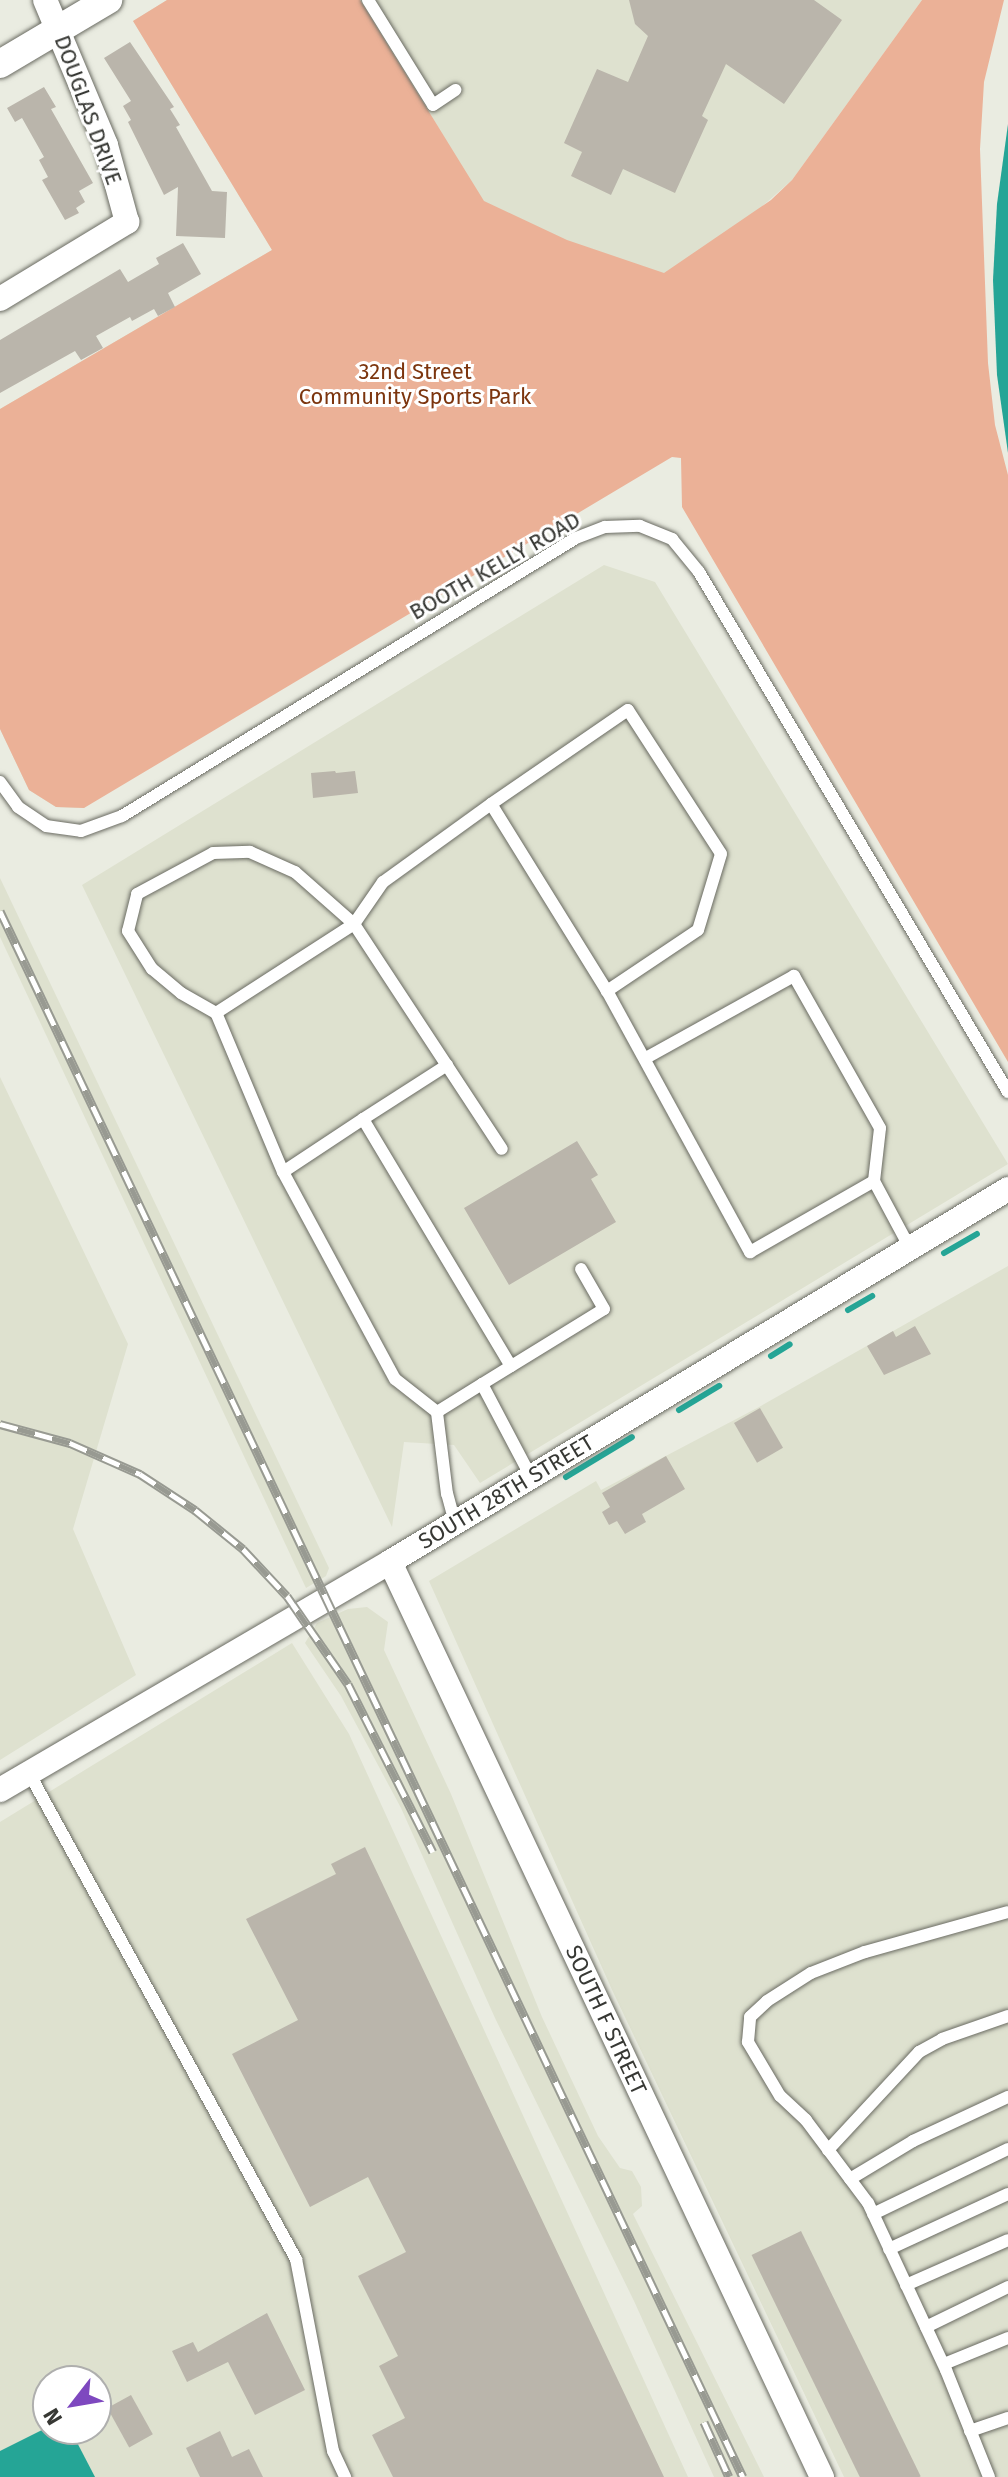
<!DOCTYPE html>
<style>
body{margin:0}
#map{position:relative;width:1008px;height:2477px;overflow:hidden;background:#eaece1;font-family:"Fira Sans",sans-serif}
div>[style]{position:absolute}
.built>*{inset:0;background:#dee1cf}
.green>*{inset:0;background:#ebb197}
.water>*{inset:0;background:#25a596}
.stream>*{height:6px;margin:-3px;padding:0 3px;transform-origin:3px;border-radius:3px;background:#25a596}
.building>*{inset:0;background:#bab5ab;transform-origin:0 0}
.roads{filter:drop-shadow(0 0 2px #6a6b62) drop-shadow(0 0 2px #6a6b62)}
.service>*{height:12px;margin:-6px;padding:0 6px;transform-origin:6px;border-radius:6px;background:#fff}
.minor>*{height:24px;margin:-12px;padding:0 12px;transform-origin:12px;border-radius:12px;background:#fff}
.tertiary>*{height:28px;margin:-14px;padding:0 14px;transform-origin:14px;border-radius:14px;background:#fff}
.rail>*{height:9px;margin-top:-4.5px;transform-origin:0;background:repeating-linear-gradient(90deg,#fff 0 18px,#989a92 0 36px);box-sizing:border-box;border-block:2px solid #989a92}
span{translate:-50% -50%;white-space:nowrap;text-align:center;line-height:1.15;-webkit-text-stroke:6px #fff;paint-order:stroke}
.street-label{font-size:22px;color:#373834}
.park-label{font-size:22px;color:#7c350e}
.north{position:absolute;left:32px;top:2365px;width:80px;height:80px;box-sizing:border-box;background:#fff;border:2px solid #afafae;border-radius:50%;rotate:239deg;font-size:22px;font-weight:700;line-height:32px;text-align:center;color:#373834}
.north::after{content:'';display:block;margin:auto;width:28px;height:36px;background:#7e48bf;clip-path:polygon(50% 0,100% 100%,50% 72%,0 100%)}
</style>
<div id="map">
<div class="built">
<div style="clip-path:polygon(167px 0,922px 0,792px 180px,84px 808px,56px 807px,29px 790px,0 729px,0 409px,272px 250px,133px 21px)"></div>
<div style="clip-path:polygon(604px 565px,655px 582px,1008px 1164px,480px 1483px,454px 1445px,404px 1442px,392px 1527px,82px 885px)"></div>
<div style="clip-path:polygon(0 878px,329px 1568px,326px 1576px,306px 1588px,0 937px)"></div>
<div style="clip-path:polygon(0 1077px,128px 1344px,73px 1529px,136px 1675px,0 1760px)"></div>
<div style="clip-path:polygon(1008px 1266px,1008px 2477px,844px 2477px,613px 1992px,429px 1581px,596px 1481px,601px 1490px,759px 1407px)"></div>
<div style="clip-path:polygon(367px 1607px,388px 1622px,384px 1650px,451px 1794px,542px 2017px,598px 2136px,620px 2168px,632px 2171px,641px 2187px,642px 2206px,633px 2214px,764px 2477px,714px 2477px,634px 2301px,495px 2018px,401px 1808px,341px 1696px,305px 1643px,317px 1623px,348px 1609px)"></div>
<div style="clip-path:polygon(evenodd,292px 1643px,349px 1734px,688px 2477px,0 2477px,0 1822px,292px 1643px,48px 2381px,96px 2381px,96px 2429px,48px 2429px,48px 2381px)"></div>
</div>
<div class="green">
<div style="clip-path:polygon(167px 0,360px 0,484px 201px,567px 240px,664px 273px,771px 200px,792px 180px,922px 0,1004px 0,984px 82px,980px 149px,988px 363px,995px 425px,1008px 475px,1008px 1062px,682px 507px,681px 458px,672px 457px,84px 808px,56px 807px,29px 790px,0 729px,0 409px,272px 250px,133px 21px)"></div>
</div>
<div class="water">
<div style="clip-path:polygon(1008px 124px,1008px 453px,997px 375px,993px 280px,997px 204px)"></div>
<div style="clip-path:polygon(48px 2427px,70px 2429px,95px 2477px,0 2477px,0 2451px)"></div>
</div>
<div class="stream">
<div style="left:944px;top:1253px;width:38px;rotate:-30deg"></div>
<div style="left:848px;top:1310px;width:28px;rotate:-30deg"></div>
<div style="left:771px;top:1356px;width:22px;rotate:-32deg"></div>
<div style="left:679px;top:1410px;width:47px;rotate:-31deg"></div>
<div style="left:566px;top:1477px;width:77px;rotate:-31.2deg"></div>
</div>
<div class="building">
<div style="clip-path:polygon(629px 0,814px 0,842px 20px,784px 104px,726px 64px,702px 116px,708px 120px,675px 193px,623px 169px,611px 195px,571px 176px,582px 152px,564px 143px,597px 69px,628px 82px,648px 36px,635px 24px)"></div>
<div style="clip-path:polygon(130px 42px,174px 107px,170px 109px,180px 125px,176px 127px,212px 191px,227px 192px,225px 238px,176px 236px,178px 187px,164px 195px,128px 122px,131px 120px,123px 106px,131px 101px,104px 58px)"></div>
<div style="clip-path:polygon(44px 87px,56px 107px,51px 109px,93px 183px,79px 191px,85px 202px,76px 208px,79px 213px,65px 220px,42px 180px,48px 177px,39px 160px,44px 157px,22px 118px,15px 122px,7px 108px)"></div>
<div style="clip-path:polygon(183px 243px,201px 274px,168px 293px,175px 307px,158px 316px,154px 309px,132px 321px,130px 317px,96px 336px,103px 348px,81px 360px,75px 351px,0 393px,0 340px,120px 269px,128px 282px,159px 264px,156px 258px)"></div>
<div style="clip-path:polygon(335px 771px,336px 773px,355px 771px,358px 793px,313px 798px,311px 773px)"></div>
<div style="clip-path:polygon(577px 1141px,598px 1175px,591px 1179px,616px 1222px,509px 1285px,464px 1208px)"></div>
<div style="clip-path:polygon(915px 1326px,931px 1354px,884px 1375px,867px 1346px,893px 1331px,896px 1337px)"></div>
<div style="left:760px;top:1408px;width:46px;height:30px;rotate:60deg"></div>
<div style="clip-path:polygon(666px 1456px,685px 1489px,642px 1514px,646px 1522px,625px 1534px,617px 1521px,609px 1525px,602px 1512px,610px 1507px,602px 1493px)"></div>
<div style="clip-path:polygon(365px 1847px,664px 2477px,393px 2477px,372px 2435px,405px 2418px,379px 2366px,398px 2356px,358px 2276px,406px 2252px,368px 2177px,310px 2207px,232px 2054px,298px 2020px,246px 1919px,336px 1874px,331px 1864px)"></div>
<div style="left:801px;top:2231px;width:273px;height:55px;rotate:64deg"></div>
<div style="clip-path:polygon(267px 2313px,305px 2390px,255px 2415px,228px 2362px,187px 2382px,172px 2351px,193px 2342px,198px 2352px)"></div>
<div style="left:131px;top:2395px;width:45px;height:27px;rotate:61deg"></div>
<div style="clip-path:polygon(220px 2431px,232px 2457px,249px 2449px,263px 2477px,200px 2477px,186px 2448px)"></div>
</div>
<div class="roads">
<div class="service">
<div style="left:368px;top:0;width:123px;rotate:58.2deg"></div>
<div style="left:433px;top:105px;width:27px;rotate:-34deg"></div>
<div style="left:0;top:782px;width:31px;rotate:54deg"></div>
<div style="left:18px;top:807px;width:34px;rotate:34deg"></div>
<div style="left:46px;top:826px;width:35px;rotate:8deg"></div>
<div style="left:81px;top:831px;width:44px;rotate:-20.1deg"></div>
<div style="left:122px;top:816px;width:532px;rotate:-31.48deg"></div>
<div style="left:576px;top:538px;width:31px;rotate:-21deg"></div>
<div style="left:605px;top:527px;width:35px;rotate:-2deg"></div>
<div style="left:640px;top:526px;width:35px;rotate:22deg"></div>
<div style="left:672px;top:539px;width:43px;rotate:50.7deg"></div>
<div style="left:699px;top:572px;width:605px;rotate:59.28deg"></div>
<div style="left:607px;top:991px;width:298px;rotate:61.3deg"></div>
<div style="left:750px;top:1252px;width:143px;rotate:-29.8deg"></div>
<div style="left:874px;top:1181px;width:53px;rotate:-83.5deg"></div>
<div style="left:880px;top:1128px;width:175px;rotate:-119.5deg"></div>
<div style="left:794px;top:976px;width:169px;rotate:151deg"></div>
<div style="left:216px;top:1013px;width:40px;rotate:-150.3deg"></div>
<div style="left:181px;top:993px;width:38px;rotate:-140deg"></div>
<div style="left:152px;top:969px;width:45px;rotate:-122.3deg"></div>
<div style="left:128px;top:931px;width:38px;rotate:-76deg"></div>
<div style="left:137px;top:894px;width:86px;rotate:-28.3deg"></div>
<div style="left:213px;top:853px;width:37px;rotate:-2deg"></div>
<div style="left:250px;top:852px;width:49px;rotate:24deg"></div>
<div style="left:295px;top:872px;width:79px;rotate:41.4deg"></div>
<div style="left:354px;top:924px;width:51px;rotate:-55.4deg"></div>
<div style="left:383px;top:882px;width:133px;rotate:-35.8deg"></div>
<div style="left:491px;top:804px;width:166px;rotate:-34.5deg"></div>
<div style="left:628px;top:710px;width:171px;rotate:57.1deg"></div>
<div style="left:721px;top:854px;width:79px;rotate:106.8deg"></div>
<div style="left:698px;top:930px;width:110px;rotate:146.2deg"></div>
<div style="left:607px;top:991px;width:220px;rotate:-121.8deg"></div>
<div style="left:363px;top:1119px;width:100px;rotate:-32.7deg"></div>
<div style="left:283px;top:1172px;width:96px;rotate:-33.5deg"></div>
<div style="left:363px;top:1119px;width:288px;rotate:59.1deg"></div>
<div style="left:874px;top:1181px;width:76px;rotate:61.8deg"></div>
<div style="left:437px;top:1412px;width:53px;rotate:-31.9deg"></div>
<div style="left:531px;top:1477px;width:105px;rotate:-117.8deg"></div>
<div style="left:482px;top:1384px;width:143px;rotate:-31.6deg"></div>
<div style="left:604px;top:1309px;width:46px;rotate:-119.9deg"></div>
<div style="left:455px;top:1523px;width:30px;rotate:-105deg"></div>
<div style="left:447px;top:1494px;width:83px;rotate:-97deg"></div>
<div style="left:437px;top:1412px;width:53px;rotate:-141.8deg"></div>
<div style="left:395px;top:1379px;width:235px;rotate:-118.4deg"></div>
<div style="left:283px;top:1172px;width:173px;rotate:-112.8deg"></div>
<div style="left:216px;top:1013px;width:164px;rotate:-32.8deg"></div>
<div style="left:354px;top:924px;width:269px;rotate:56.7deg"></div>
<div style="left:29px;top:1773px;width:555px;rotate:61.22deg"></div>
<div style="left:296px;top:2259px;width:196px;rotate:79.1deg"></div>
<div style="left:333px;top:2451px;width:29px;rotate:65deg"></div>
<div style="left:828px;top:2150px;width:134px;rotate:-47.1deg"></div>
<div style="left:919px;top:2052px;width:26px;rotate:-29deg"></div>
<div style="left:942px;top:2039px;width:70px;rotate:-19.2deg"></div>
<div style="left:850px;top:2179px;width:74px;rotate:-31.1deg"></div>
<div style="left:913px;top:2141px;width:105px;rotate:-24.9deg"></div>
<div style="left:873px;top:2214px;width:150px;rotate:-25.7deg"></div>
<div style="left:889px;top:2249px;width:131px;rotate:-24.8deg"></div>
<div style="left:906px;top:2285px;width:111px;rotate:-23.8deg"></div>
<div style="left:926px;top:2327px;width:91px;rotate:-26deg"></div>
<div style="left:944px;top:2364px;width:69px;rotate:-22.1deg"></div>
<div style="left:970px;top:2431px;width:40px;rotate:-18.9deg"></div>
<div style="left:989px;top:2477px;width:115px;rotate:-111.9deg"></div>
<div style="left:946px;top:2370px;width:184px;rotate:-115deg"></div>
<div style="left:868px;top:2203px;width:104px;rotate:-126.8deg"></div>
<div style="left:806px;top:2120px;width:35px;rotate:-137deg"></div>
<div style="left:780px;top:2096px;width:63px;rotate:-120.7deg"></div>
<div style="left:748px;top:2042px;width:25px;rotate:-85deg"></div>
<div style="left:750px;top:2017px;width:23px;rotate:-43deg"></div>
<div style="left:767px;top:2001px;width:52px;rotate:-32.5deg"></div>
<div style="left:811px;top:1973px;width:58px;rotate:-21.3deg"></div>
<div style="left:865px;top:1952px;width:148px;rotate:-15.6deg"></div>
</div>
<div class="minor">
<div style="left:0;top:299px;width:149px;rotate:-31.2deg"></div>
<div style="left:127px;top:222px;width:80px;rotate:-105.3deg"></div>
<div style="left:106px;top:145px;width:157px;rotate:-112.8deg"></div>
<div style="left:390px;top:1562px;width:1012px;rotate:64.73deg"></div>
<div style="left:0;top:1790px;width:452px;rotate:-30.3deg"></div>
<div style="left:390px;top:1562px;width:722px;rotate:-31.11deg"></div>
</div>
<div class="tertiary">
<div style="left:0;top:64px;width:126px;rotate:-30.7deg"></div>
</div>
</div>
<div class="rail">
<div style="left:0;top:911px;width:1733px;rotate:64.62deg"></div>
<div style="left:0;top:1424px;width:73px;rotate:15.2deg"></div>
<div style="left:70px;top:1443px;width:77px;rotate:23.9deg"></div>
<div style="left:140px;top:1474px;width:66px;rotate:33.2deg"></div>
<div style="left:195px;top:1510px;width:62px;rotate:39.1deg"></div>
<div style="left:243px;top:1549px;width:64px;rotate:46.9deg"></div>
<div style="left:287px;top:1596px;width:107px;rotate:55.3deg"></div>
<div style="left:348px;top:1684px;width:188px;rotate:63.2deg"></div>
<div style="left:704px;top:2422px;width:60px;rotate:65.6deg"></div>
</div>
<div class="street-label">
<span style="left:88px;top:110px;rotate:70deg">DOUGLAS DRIVE</span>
<span style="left:495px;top:566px;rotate:-30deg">BOOTH KELLY ROAD</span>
<span style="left:506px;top:1492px;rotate:-31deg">SOUTH 28TH STREET</span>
<span style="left:606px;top:2020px;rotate:65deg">SOUTH F STREET</span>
</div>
<div class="park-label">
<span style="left:415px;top:384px">32nd Street<br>Community Sports Park</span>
</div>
<div class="north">N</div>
</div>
